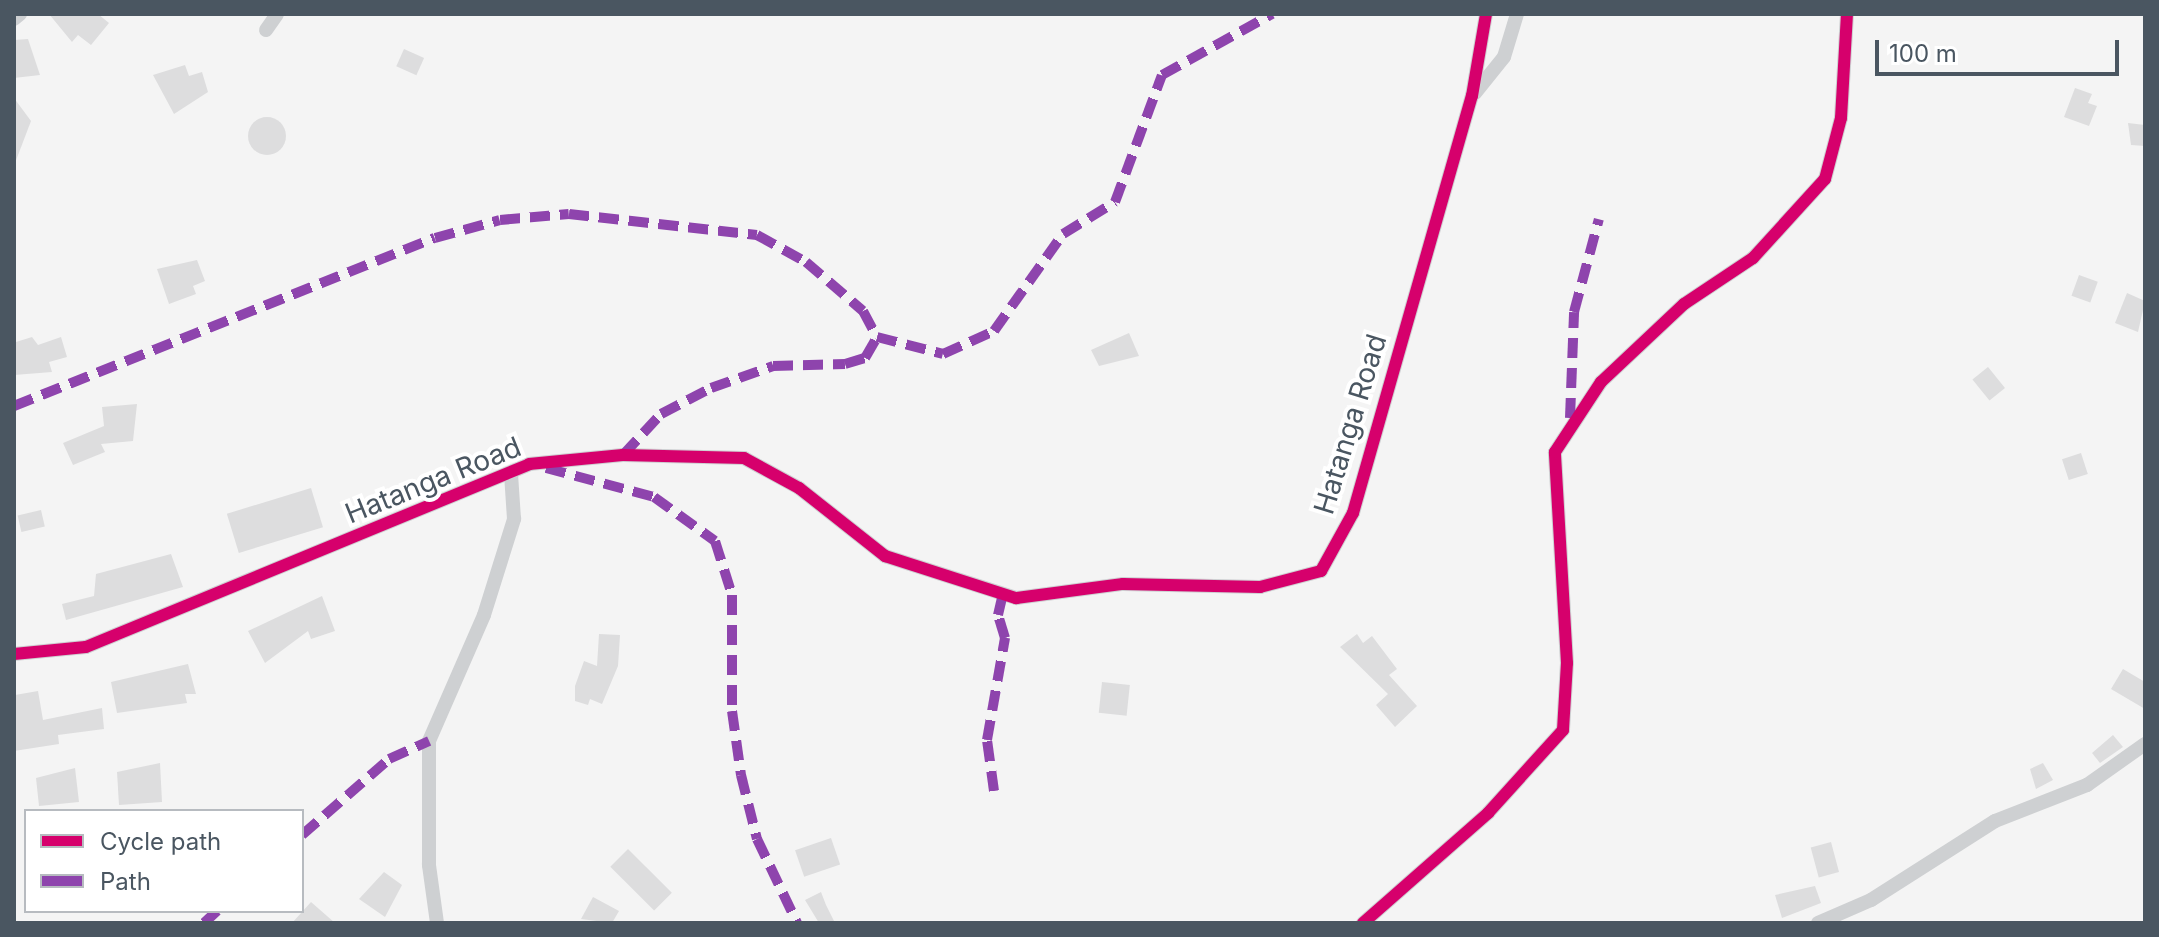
<!DOCTYPE html>
<style>
body{margin:0}
#map{position:relative;width:2159px;height:937px;overflow:hidden;background:#f4f4f4;font-family:Inter,sans-serif}
div>[style]{position:absolute}
.building>*{inset:0;background:#ddddde;transform-origin:0 0}
.round{border-radius:50%}
.minor>*{height:14px;margin:-7px;padding:0 7px;transform-origin:7px;border-radius:7px;background:#ced0d2}
.quiet>*{height:10px;margin-top:-5px;transform-origin:0;background:repeating-linear-gradient(90deg,#8e44ad 0 20px,transparent 0 30px)}
.cycleway>*{height:12px;margin:-6px;padding:0 6px;transform-origin:6px;border-radius:6px;background:#d6006c}
span{translate:-50% -50%;white-space:nowrap;text-align:center;line-height:1.15;-webkit-text-stroke:8px #fff;paint-order:stroke}
.street-label{font-size:28px;color:#4a5661}
.frame{position:absolute;inset:0;border:16px solid #4a5661;pointer-events:none}
.legend{position:absolute;left:24px;top:809px;width:280px;height:104px;box-sizing:border-box;background:#fff;border:2px solid #b7bbc0;margin:0;padding:10px 14px;list-style:none;font-size:24px;color:#4a5661}
.legend li{display:flex;align-items:center;gap:16px;height:40px}
.legend b{width:40px;border:2px solid #b7bbc0}
.scale{position:absolute;left:1875px;top:40px;width:244px;height:36px;box-sizing:border-box;border:4px solid #4a5661;border-top:0;padding-left:10px;font-size:24px;line-height:28px;white-space:nowrap;color:#4a5661;-webkit-text-stroke:6px #fff;paint-order:stroke}
</style>
<div id="map">
<div class="building">
<div style="clip-path:polygon(49px 14px,98px 14px,109px 23px,91px 45px,78px 35px,72px 42px)"></div>
<div style="clip-path:polygon(28px 39px,40px 75px,14px 78px,14px 40px)"></div>
<div style="left:404px;top:49px;width:22px;height:19px;rotate:24deg"></div>
<div style="clip-path:polygon(185px 65px,189px 76px,202px 72px,208px 92px,174px 114px,153px 75px)"></div>
<div style="clip-path:polygon(2075px 88px,2092px 94px,2088px 103px,2097px 106px,2089px 126px,2064px 117px)"></div>
<div style="clip-path:polygon(14px 98px,31px 121px,15px 163px,14px 163px)"></div>
<div class="round" style="left:248px;top:117px;width:38px;height:38px"></div>
<div style="clip-path:polygon(2128px 123px,2145px 125px,2145px 146px,2131px 145px)"></div>
<div style="clip-path:polygon(197px 260px,205px 281px,193px 286px,196px 294px,169px 304px,157px 269px)"></div>
<div style="left:2079px;top:275px;width:20px;height:22px;rotate:20deg"></div>
<div style="clip-path:polygon(2127px 293px,2145px 301px,2138px 332px,2115px 323px)"></div>
<div style="clip-path:polygon(1129px 333px,1139px 356px,1099px 366px,1091px 350px)"></div>
<div style="clip-path:polygon(32px 337px,38px 345px,61px 337px,67px 357px,49px 362px,52px 372px,14px 375px,16px 342px)"></div>
<div style="left:1988px;top:367px;width:27px;height:20px;rotate:51deg"></div>
<div style="clip-path:polygon(137px 404px,133px 441px,101px 444px,105px 452px,73px 465px,63px 443px,104px 426px,102px 407px)"></div>
<div style="left:2081px;top:453px;width:22px;height:20px;rotate:72deg"></div>
<div style="left:311px;top:488px;width:41px;height:88px;rotate:73deg"></div>
<div style="left:41px;top:510px;width:17px;height:24px;rotate:77deg"></div>
<div style="clip-path:polygon(171px 554px,183px 587px,66px 620px,62px 604px,94px 596px,96px 574px)"></div>
<div style="clip-path:polygon(322px 596px,335px 631px,311px 639px,308px 631px,265px 663px,248px 631px)"></div>
<div style="clip-path:polygon(599px 634px,620px 635px,618px 666px,602px 704px,590px 699px,588px 705px,575px 701px,575px 686px,584px 661px,597px 666px)"></div>
<div style="clip-path:polygon(1357px 634px,1363px 643px,1372px 636px,1397px 669px,1389px 675px,1417px 706px,1395px 727px,1376px 705px,1388px 694px,1340px 647px)"></div>
<div style="clip-path:polygon(188px 664px,196px 694px,185px 694px,187px 703px,117px 713px,111px 682px)"></div>
<div style="clip-path:polygon(2123px 669px,2145px 682px,2145px 709px,2111px 689px)"></div>
<div style="left:1102px;top:682px;width:28px;height:31px;rotate:6deg"></div>
<div style="clip-path:polygon(38px 691px,43px 720px,102px 708px,104px 729px,58px 735px,59px 744px,14px 751px,15px 695px)"></div>
<div style="clip-path:polygon(2113px 735px,2123px 747px,2100px 763px,2092px 753px)"></div>
<div style="clip-path:polygon(160px 763px,162px 802px,119px 805px,117px 772px)"></div>
<div style="clip-path:polygon(2043px 763px,2053px 780px,2036px 789px,2030px 769px)"></div>
<div style="clip-path:polygon(75px 768px,79px 802px,39px 806px,36px 778px)"></div>
<div style="left:831px;top:838px;width:28px;height:38px;rotate:71deg"></div>
<div style="left:1831px;top:842px;width:31px;height:21px;rotate:75deg"></div>
<div style="left:628px;top:849px;width:62px;height:25px;rotate:45deg"></div>
<div style="clip-path:polygon(384px 872px,402px 885px,385px 917px,359px 899px)"></div>
<div style="clip-path:polygon(1815px 886px,1821px 903px,1782px 918px,1775px 895px)"></div>
<div style="clip-path:polygon(821px 892px,826px 905px,835px 923px,819px 923px,805px 900px)"></div>
<div style="clip-path:polygon(593px 897px,619px 911px,612px 923px,581px 919px)"></div>
<div style="clip-path:polygon(311px 902px,335px 923px,292px 923px)"></div>
</div>
<div class="minor">
<div style="left:14px;top:19px;width:8px;rotate:-40deg"></div>
<div style="left:266px;top:30px;width:19px;rotate:-55deg"></div>
<div style="left:1475px;top:93px;width:46px;rotate:-51.1deg"></div>
<div style="left:1504px;top:57px;width:45px;rotate:-73.2deg"></div>
<div style="left:14px;top:654px;width:72px;rotate:-5.6deg"></div>
<div style="left:86px;top:647px;width:479px;rotate:-22.4deg"></div>
<div style="left:529px;top:464px;width:94px;rotate:-5.5deg"></div>
<div style="left:623px;top:455px;width:121px;rotate:1.4deg"></div>
<div style="left:744px;top:458px;width:63px;rotate:28.6deg"></div>
<div style="left:799px;top:488px;width:110px;rotate:38.3deg"></div>
<div style="left:885px;top:556px;width:138px;rotate:17.8deg"></div>
<div style="left:1016px;top:598px;width:108px;rotate:-7.5deg"></div>
<div style="left:1123px;top:584px;width:137px;rotate:1.3deg"></div>
<div style="left:1260px;top:587px;width:63px;rotate:-14.7deg"></div>
<div style="left:1321px;top:571px;width:66px;rotate:-61.1deg"></div>
<div style="left:1353px;top:513px;width:434px;rotate:-74.1deg"></div>
<div style="left:1472px;top:96px;width:83px;rotate:-80.3deg"></div>
<div style="left:437px;top:923px;width:59px;rotate:-97.9deg"></div>
<div style="left:429px;top:865px;width:124px;rotate:-90deg"></div>
<div style="left:429px;top:741px;width:137px;rotate:-66.4deg"></div>
<div style="left:484px;top:615px;width:101px;rotate:-72.6deg"></div>
<div style="left:514px;top:519px;width:45px;rotate:-93.8deg"></div>
<div style="left:1363px;top:923px;width:167px;rotate:-41.3deg"></div>
<div style="left:1488px;top:813px;width:112px;rotate:-47.9deg"></div>
<div style="left:1563px;top:730px;width:67px;rotate:-86.6deg"></div>
<div style="left:1567px;top:663px;width:211px;rotate:-93.3deg"></div>
<div style="left:1555px;top:452px;width:84px;rotate:-56.7deg"></div>
<div style="left:1601px;top:382px;width:114px;rotate:-43.2deg"></div>
<div style="left:1684px;top:304px;width:83px;rotate:-33.7deg"></div>
<div style="left:1753px;top:258px;width:107px;rotate:-47.7deg"></div>
<div style="left:1825px;top:179px;width:63px;rotate:-75.3deg"></div>
<div style="left:1841px;top:118px;width:104px;rotate:-86.7deg"></div>
<div style="left:1818px;top:923px;width:58px;rotate:-23.5deg"></div>
<div style="left:1871px;top:900px;width:147px;rotate:-32.5deg"></div>
<div style="left:1995px;top:821px;width:99px;rotate:-21.4deg"></div>
<div style="left:2087px;top:785px;width:71px;rotate:-35.3deg"></div>
</div>
<div class="quiet">
<div style="left:877px;top:337px;width:68px;rotate:14.4deg"></div>
<div style="left:943px;top:354px;width:56px;rotate:-24.3deg"></div>
<div style="left:994px;top:331px;width:119px;rotate:-54.6deg"></div>
<div style="left:1063px;top:234px;width:61px;rotate:-31.6deg"></div>
<div style="left:1115px;top:202px;width:135px;rotate:-69.7deg"></div>
<div style="left:1162px;top:75px;width:126px;rotate:-29deg"></div>
<div style="left:14px;top:406px;width:453px;rotate:-21.8deg"></div>
<div style="left:435px;top:238px;width:67px;rotate:-15.5deg"></div>
<div style="left:500px;top:220px;width:69px;rotate:-5deg"></div>
<div style="left:569px;top:214px;width:189px;rotate:6.4deg"></div>
<div style="left:757px;top:235px;width:56px;rotate:28.9deg"></div>
<div style="left:806px;top:262px;width:75px;rotate:40.7deg"></div>
<div style="left:863px;top:311px;width:30px;rotate:62deg"></div>
<div style="left:1570px;top:418px;width:106px;rotate:-87.8deg"></div>
<div style="left:1574px;top:312px;width:96px;rotate:-75deg"></div>
<div style="left:623px;top:455px;width:56px;rotate:-47.2deg"></div>
<div style="left:661px;top:414px;width:56px;rotate:-27.5deg"></div>
<div style="left:711px;top:388px;width:66px;rotate:-19.5deg"></div>
<div style="left:773px;top:366px;width:72px;rotate:-1.6deg"></div>
<div style="left:845px;top:364px;width:21px;rotate:-17deg"></div>
<div style="left:865px;top:358px;width:24px;rotate:-60deg"></div>
<div style="left:546px;top:468px;width:112px;rotate:15deg"></div>
<div style="left:654px;top:497px;width:75px;rotate:35.8deg"></div>
<div style="left:715px;top:541px;width:57px;rotate:72.5deg"></div>
<div style="left:732px;top:595px;width:116px;rotate:90deg"></div>
<div style="left:732px;top:711px;width:65px;rotate:82deg"></div>
<div style="left:741px;top:775px;width:66px;rotate:76deg"></div>
<div style="left:757px;top:839px;width:93px;rotate:64.5deg"></div>
<div style="left:994px;top:791px;width:51px;rotate:-97.8deg"></div>
<div style="left:987px;top:740px;width:104px;rotate:-80deg"></div>
<div style="left:1005px;top:638px;width:24px;rotate:-107deg"></div>
<div style="left:998px;top:615px;width:22px;rotate:-77deg"></div>
<div style="left:302px;top:835px;width:116px;rotate:-41.1deg"></div>
<div style="left:389px;top:759px;width:44px;rotate:-24.2deg"></div>
<div style="left:204px;top:923px;width:18px;rotate:-43deg"></div>
</div>
<div class="cycleway">
<div style="left:14px;top:654px;width:72px;rotate:-5.6deg"></div>
<div style="left:86px;top:647px;width:479px;rotate:-22.4deg"></div>
<div style="left:529px;top:464px;width:94px;rotate:-5.5deg"></div>
<div style="left:623px;top:455px;width:121px;rotate:1.4deg"></div>
<div style="left:744px;top:458px;width:63px;rotate:28.6deg"></div>
<div style="left:799px;top:488px;width:110px;rotate:38.3deg"></div>
<div style="left:885px;top:556px;width:138px;rotate:17.8deg"></div>
<div style="left:1016px;top:598px;width:108px;rotate:-7.5deg"></div>
<div style="left:1123px;top:584px;width:137px;rotate:1.3deg"></div>
<div style="left:1260px;top:587px;width:63px;rotate:-14.7deg"></div>
<div style="left:1321px;top:571px;width:66px;rotate:-61.1deg"></div>
<div style="left:1353px;top:513px;width:434px;rotate:-74.1deg"></div>
<div style="left:1472px;top:96px;width:83px;rotate:-80.3deg"></div>
<div style="left:1363px;top:923px;width:167px;rotate:-41.3deg"></div>
<div style="left:1488px;top:813px;width:112px;rotate:-47.9deg"></div>
<div style="left:1563px;top:730px;width:67px;rotate:-86.6deg"></div>
<div style="left:1567px;top:663px;width:211px;rotate:-93.3deg"></div>
<div style="left:1555px;top:452px;width:84px;rotate:-56.7deg"></div>
<div style="left:1601px;top:382px;width:114px;rotate:-43.2deg"></div>
<div style="left:1684px;top:304px;width:83px;rotate:-33.7deg"></div>
<div style="left:1753px;top:258px;width:107px;rotate:-47.7deg"></div>
<div style="left:1825px;top:179px;width:63px;rotate:-75.3deg"></div>
<div style="left:1841px;top:118px;width:104px;rotate:-86.7deg"></div>
</div>
<div class="street-label">
<span style="left:1350px;top:424px;rotate:-73deg">Hatanga Road</span>
<span style="left:433px;top:480px;rotate:-22deg">Hatanga Road</span>
</div>
<div class="frame"></div>
<ul class="legend">
<li><b style="height:10px;background:#d6006c"></b>Cycle path</li>
<li><b style="height:10px;background:#8e44ad"></b>Path</li>
</ul>
<div class="scale">100 m</div>
</div>
